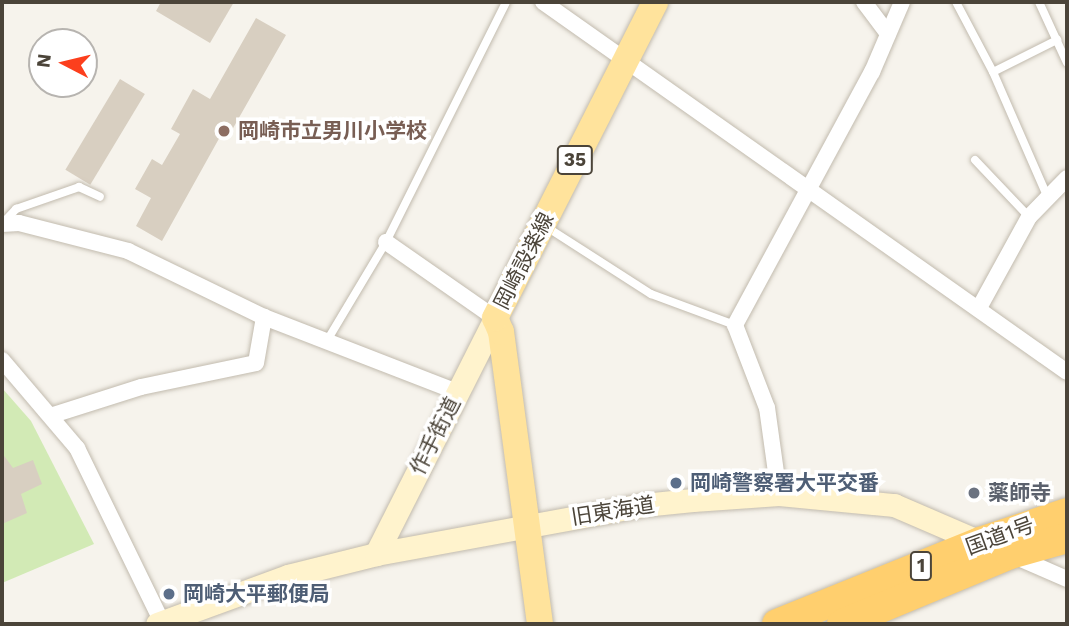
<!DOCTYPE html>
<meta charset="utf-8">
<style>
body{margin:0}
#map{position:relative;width:1069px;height:626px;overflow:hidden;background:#f6f3ec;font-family:"Work Sans","Noto Sans JP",sans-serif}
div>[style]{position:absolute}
.green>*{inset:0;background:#d2eab5}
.building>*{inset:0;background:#d8cfc1;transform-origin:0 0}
.roads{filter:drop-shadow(0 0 2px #c2bbae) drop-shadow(0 0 2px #c2bbae)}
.lane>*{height:8px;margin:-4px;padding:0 4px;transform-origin:4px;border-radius:4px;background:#fff}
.street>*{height:16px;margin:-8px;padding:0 8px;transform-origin:8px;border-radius:8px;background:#fff}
.secondary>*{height:23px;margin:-11.5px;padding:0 11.5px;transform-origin:11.5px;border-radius:11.5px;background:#fff3cd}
.primary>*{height:26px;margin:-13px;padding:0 13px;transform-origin:13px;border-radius:13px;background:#ffe39c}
.highway>*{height:30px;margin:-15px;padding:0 15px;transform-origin:15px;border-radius:15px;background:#ffcf6e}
.dots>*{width:19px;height:19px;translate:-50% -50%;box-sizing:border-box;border:4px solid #fff;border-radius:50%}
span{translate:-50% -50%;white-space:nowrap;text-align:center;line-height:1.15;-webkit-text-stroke:7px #fff;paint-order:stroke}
.shield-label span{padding:2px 5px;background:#fff;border:2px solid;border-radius:5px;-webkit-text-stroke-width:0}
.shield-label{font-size:19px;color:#4b4439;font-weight:700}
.education-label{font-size:21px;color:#785e54;font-weight:700}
.left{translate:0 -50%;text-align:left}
.street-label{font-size:21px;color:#4b4439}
.service-label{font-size:21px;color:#4e5e75;font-weight:700}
.worship-label{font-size:21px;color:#5b616d;font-weight:700}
.frame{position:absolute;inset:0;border:4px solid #4b4439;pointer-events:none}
.north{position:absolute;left:28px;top:28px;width:70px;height:70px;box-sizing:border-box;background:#fff;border:2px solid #b7b4b0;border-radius:50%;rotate:277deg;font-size:19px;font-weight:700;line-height:28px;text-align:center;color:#4b4439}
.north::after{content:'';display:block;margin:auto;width:24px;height:32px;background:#fc3f1d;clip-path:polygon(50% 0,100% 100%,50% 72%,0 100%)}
</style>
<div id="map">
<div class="green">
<div style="clip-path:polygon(2px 388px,31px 421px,94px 544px,2px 583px)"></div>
</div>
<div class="building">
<div style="clip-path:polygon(161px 2px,234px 2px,210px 43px,156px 11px)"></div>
<div style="clip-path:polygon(256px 18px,286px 35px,232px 130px,226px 126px,162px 241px,136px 226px,151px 198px,135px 189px,152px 159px,162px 165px,180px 134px,171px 129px,193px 89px,210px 99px)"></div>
<div style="left:120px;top:79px;width:29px;height:106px;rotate:31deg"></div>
<div style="clip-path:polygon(2px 453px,13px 468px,33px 460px,42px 484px,21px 494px,27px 513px,2px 524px)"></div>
</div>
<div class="roads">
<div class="lane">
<div style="left:956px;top:2px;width:79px;rotate:62.1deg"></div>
<div style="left:993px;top:72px;width:137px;rotate:66.4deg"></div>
<div style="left:1039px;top:2px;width:67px;rotate:65.3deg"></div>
<div style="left:993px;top:72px;width:72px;rotate:-26.6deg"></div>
<div style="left:975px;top:160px;width:79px;rotate:46.5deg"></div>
<div style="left:4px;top:222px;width:18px;rotate:-47deg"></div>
<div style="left:16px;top:209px;width:67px;rotate:-19.2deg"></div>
<div style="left:79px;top:187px;width:23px;rotate:25deg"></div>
<div style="left:545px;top:226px;width:126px;rotate:32.7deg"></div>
<div style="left:651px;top:294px;width:90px;rotate:20.3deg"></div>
<div style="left:328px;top:339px;width:113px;rotate:-59.1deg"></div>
<div style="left:386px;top:242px;width:268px;rotate:-63.4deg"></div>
</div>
<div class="street">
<div style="left:543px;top:2px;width:641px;rotate:35.23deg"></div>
<div style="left:864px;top:2px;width:40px;rotate:53deg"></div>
<div style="left:2px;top:224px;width:17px;rotate:-3deg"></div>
<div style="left:19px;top:223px;width:113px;rotate:14.4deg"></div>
<div style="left:128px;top:251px;width:151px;rotate:25.9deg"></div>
<div style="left:386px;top:242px;width:133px;rotate:34.9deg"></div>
<div style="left:979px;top:308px;width:104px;rotate:-61.2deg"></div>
<div style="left:1029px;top:217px;width:54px;rotate:-45.7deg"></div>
<div style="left:2px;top:360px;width:116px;rotate:49.6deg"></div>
<div style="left:77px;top:448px;width:194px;rotate:64deg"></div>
<div style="left:53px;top:415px;width:92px;rotate:-17.7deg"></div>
<div style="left:141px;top:387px;width:117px;rotate:-11.8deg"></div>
<div style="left:256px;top:363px;width:47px;rotate:-80.1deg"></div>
<div style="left:264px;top:317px;width:207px;rotate:21.2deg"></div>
<div style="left:779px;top:494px;width:87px;rotate:-97.9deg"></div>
<div style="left:767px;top:408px;width:89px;rotate:-111.1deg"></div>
<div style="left:735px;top:325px;width:288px;rotate:-61.6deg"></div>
<div style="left:872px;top:72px;width:76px;rotate:-66.8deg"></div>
<div style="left:1012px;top:555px;width:60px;rotate:23.6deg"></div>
</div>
<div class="secondary">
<div style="left:376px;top:554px;width:264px;rotate:-63.2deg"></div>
<div style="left:157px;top:624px;width:140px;rotate:-20.1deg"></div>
<div style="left:288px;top:576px;width:91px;rotate:-14deg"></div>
<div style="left:376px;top:554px;width:271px;rotate:-10.4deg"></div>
<div style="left:643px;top:505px;width:50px;rotate:-5.7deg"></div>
<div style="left:693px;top:500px;width:86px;rotate:-4deg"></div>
<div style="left:779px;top:494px;width:116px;rotate:5.5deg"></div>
<div style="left:894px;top:505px;width:103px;rotate:23.3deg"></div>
</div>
<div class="primary">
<div style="left:540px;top:624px;width:295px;rotate:-97.6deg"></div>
<div style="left:501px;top:332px;width:15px;rotate:-113deg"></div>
<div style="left:495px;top:318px;width:354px;rotate:-63.1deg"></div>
</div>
<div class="highway">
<div style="left:777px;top:624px;width:219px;rotate:-22deg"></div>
<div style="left:980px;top:542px;width:92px;rotate:-18.4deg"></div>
<div style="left:842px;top:624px;width:182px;rotate:-22.6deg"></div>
<div style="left:1010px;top:554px;width:59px;rotate:-15.7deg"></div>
</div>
</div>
<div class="dots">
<div style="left:224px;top:131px;background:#8d6e63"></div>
<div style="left:676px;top:483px;background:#5c6f8a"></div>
<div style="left:974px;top:493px;background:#6b7280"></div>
<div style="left:169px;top:594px;background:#5c6f8a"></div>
</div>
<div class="shield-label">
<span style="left:575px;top:160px">35</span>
<span style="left:921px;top:566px">1</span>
</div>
<div class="education-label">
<span class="left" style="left:238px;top:131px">岡崎市立男川小学校</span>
</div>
<div class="street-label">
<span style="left:524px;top:261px;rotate:-63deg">岡崎設楽線</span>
<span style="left:435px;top:436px;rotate:-63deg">作手街道</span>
<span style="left:613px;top:511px;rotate:-9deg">旧東海道</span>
<span style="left:1000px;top:536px;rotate:-20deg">国道1号</span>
</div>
<div class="service-label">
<span class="left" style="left:690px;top:483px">岡崎警察署大平交番</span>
<span class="left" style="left:183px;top:594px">岡崎大平郵便局</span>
</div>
<div class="worship-label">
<span class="left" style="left:988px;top:493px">薬師寺</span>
</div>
<div class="frame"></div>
<div class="north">N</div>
</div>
